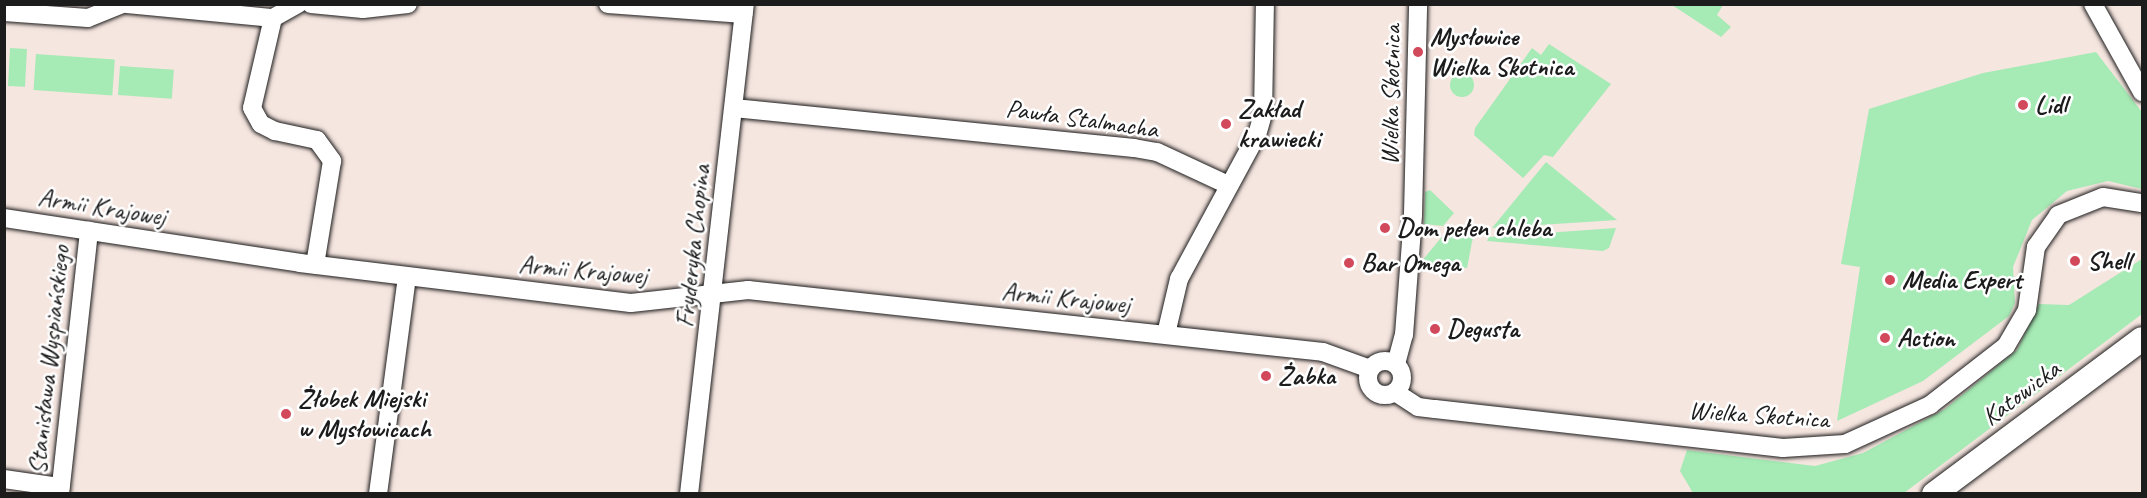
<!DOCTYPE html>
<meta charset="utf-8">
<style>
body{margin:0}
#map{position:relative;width:2147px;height:498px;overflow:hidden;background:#f6e6e0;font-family:Caveat,sans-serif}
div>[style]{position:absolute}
.green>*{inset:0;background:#a6eab5;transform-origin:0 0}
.round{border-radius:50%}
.roads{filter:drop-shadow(0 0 2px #1c1c1c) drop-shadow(0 0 2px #1c1c1c)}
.minor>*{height:18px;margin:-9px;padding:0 9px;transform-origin:9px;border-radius:9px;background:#fff}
.minor>.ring{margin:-9px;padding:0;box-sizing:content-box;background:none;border:18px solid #fff;border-radius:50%}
.major>*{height:24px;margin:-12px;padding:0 12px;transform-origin:12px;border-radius:12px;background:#fff}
.dots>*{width:16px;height:16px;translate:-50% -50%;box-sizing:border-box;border:3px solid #fff;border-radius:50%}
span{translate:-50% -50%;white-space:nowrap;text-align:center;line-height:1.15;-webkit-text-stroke:5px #fff;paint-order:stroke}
.poi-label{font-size:26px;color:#1c1c1c;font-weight:700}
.left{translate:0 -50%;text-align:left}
.street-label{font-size:26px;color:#1c1c1c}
.frame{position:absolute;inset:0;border:6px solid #1c1c1c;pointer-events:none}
</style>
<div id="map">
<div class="green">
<div style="clip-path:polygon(1672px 5px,1723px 5px,1717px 15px,1731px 27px,1721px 37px)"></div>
<div style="clip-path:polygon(1549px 44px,1611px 84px,1553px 157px,1544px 155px,1523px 178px,1474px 135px,1475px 128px,1532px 48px,1541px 55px)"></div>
<div style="left:10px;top:48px;width:17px;height:38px;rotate:3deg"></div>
<div style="clip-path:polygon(2096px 52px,2142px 112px,2142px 189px,2108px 181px,2067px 191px,2032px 220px,2013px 267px,2015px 303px,2009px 316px,1923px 381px,1837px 421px,1860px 267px,1841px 264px,1869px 109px,1983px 73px)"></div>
<div style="left:36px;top:54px;width:79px;height:36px;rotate:4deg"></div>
<div style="left:120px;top:66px;width:54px;height:29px;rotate:4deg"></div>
<div class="round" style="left:1450px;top:73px;width:24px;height:24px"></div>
<div style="clip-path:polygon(1546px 162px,1617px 220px,1492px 228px)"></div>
<div style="clip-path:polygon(1430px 190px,1454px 213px,1443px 226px,1424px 224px,1425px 192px)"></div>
<div style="clip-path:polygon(1616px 228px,1609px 248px,1603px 251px,1487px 241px,1489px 237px)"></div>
<div style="clip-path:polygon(1445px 233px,1473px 237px,1467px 268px,1421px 262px)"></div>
<div style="clip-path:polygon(2142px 259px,2142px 314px,1904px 493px,1693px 493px,1680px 471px,1687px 450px,1815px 466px,1863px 453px,1945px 409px,2017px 350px,2039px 304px,2069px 305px)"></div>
</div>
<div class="roads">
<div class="minor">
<div style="left:127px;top:4px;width:147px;rotate:5.5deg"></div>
<div style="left:298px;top:4px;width:29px;rotate:151deg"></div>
<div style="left:273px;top:18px;width:92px;rotate:103.1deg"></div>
<div style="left:252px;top:108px;width:18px;rotate:61deg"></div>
<div style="left:261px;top:124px;width:16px;rotate:27deg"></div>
<div style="left:275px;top:131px;width:43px;rotate:12.1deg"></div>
<div style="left:317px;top:140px;width:26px;rotate:54deg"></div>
<div style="left:332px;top:161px;width:105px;rotate:99.3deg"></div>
<div style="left:311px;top:4px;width:52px;rotate:5.5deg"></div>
<div style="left:363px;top:9px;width:45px;rotate:-6.3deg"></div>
<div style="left:608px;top:4px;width:136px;rotate:4.2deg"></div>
<div style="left:2093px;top:4px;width:101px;rotate:60.9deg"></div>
<div style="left:4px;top:12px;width:84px;rotate:4.1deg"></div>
<div style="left:88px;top:18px;width:38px;rotate:-22deg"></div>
<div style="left:734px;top:108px;width:402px;rotate:5.7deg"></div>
<div style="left:1134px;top:148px;width:23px;rotate:10deg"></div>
<div style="left:1157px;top:152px;width:78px;rotate:24.9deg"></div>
<div style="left:4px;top:218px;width:299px;rotate:8.6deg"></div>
<div style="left:300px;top:263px;width:333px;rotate:6.9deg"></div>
<div style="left:631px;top:303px;width:118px;rotate:-6.3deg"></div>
<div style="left:748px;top:290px;width:578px;rotate:6.15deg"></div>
<div style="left:1323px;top:352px;width:50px;rotate:19.9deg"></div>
<div style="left:1166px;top:334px;width:57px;rotate:-76.7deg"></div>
<div style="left:1179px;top:279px;width:164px;rotate:-61.6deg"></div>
<div style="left:1257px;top:135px;width:22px;rotate:-74deg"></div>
<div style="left:1263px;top:114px;width:110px;rotate:-89deg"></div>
<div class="ring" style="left:1368px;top:361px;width:16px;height:16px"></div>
<div style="left:1396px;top:364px;width:30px;rotate:-75deg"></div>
<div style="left:1404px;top:335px;width:121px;rotate:-85.7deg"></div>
<div style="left:1413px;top:214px;width:210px;rotate:-88.6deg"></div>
<div style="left:1395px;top:392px;width:27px;rotate:33deg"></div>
<div style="left:1418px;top:407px;width:17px;rotate:7deg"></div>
<div style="left:1435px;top:409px;width:350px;rotate:6.4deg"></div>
<div style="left:1783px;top:448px;width:62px;rotate:-3.7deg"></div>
<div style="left:1845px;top:444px;width:94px;rotate:-24.6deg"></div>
<div style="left:1930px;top:405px;width:96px;rotate:-37.8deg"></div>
<div style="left:2006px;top:346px;width:42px;rotate:-59.7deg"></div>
<div style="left:2027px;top:310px;width:64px;rotate:-81.9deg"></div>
<div style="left:2036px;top:247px;width:39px;rotate:-55deg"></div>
<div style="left:2058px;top:215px;width:48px;rotate:-21.8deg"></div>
<div style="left:2103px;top:197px;width:39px;rotate:9deg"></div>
<div style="left:4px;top:479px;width:57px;rotate:8.1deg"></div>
<div style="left:60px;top:494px;width:265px;rotate:-83.7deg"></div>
<div style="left:378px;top:494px;width:219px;rotate:-82.4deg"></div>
<div style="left:689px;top:494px;width:493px;rotate:-83.5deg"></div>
</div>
<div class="major">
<div style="left:1934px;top:494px;width:259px;rotate:-36.7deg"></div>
</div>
</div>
<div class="dots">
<div style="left:1418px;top:52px;background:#d1495b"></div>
<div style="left:2023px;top:105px;background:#d1495b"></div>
<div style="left:1226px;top:124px;background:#d1495b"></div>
<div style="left:1385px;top:228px;background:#d1495b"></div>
<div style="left:2075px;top:261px;background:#d1495b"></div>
<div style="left:1349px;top:263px;background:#d1495b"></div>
<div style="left:1890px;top:280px;background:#d1495b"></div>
<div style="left:1435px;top:329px;background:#d1495b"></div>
<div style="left:1885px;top:338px;background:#d1495b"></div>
<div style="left:1266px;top:376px;background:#d1495b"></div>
<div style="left:286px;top:414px;background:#d1495b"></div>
</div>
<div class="poi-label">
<span class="left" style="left:1430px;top:52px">Mysłowice<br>Wielka Skotnica</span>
<span class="left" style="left:2035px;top:105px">Lidl</span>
<span class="left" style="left:1238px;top:124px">Zakład<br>krawiecki</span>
<span class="left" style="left:1397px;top:228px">Dom pełen chleba</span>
<span class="left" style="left:2087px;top:261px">Shell</span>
<span class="left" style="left:1361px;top:263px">Bar Omega</span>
<span class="left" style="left:1902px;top:280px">Media Expert</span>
<span class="left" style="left:1447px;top:329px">Degusta</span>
<span class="left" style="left:1897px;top:338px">Action</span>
<span class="left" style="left:1278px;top:376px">Żabka</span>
<span class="left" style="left:298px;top:414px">Żłobek Miejski<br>w Mysłowicach</span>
</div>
<div class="street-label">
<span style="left:1391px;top:95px;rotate:-89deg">Wielka Skotnica</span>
<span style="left:1082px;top:119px;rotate:8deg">Pawła Stalmacha</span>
<span style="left:102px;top:207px;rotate:9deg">Armii Krajowej</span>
<span style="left:693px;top:246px;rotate:-84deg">Fryderyka Chopina</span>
<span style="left:583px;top:270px;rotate:5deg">Armii Krajowej</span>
<span style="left:1066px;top:298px;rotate:6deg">Armii Krajowej</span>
<span style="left:49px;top:360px;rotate:-84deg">Stanisława Wyspiańskiego</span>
<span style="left:2021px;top:393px;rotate:-37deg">Katowicka</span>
<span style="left:1759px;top:415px;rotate:4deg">Wielka Skotnica</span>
</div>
<div class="frame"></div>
</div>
